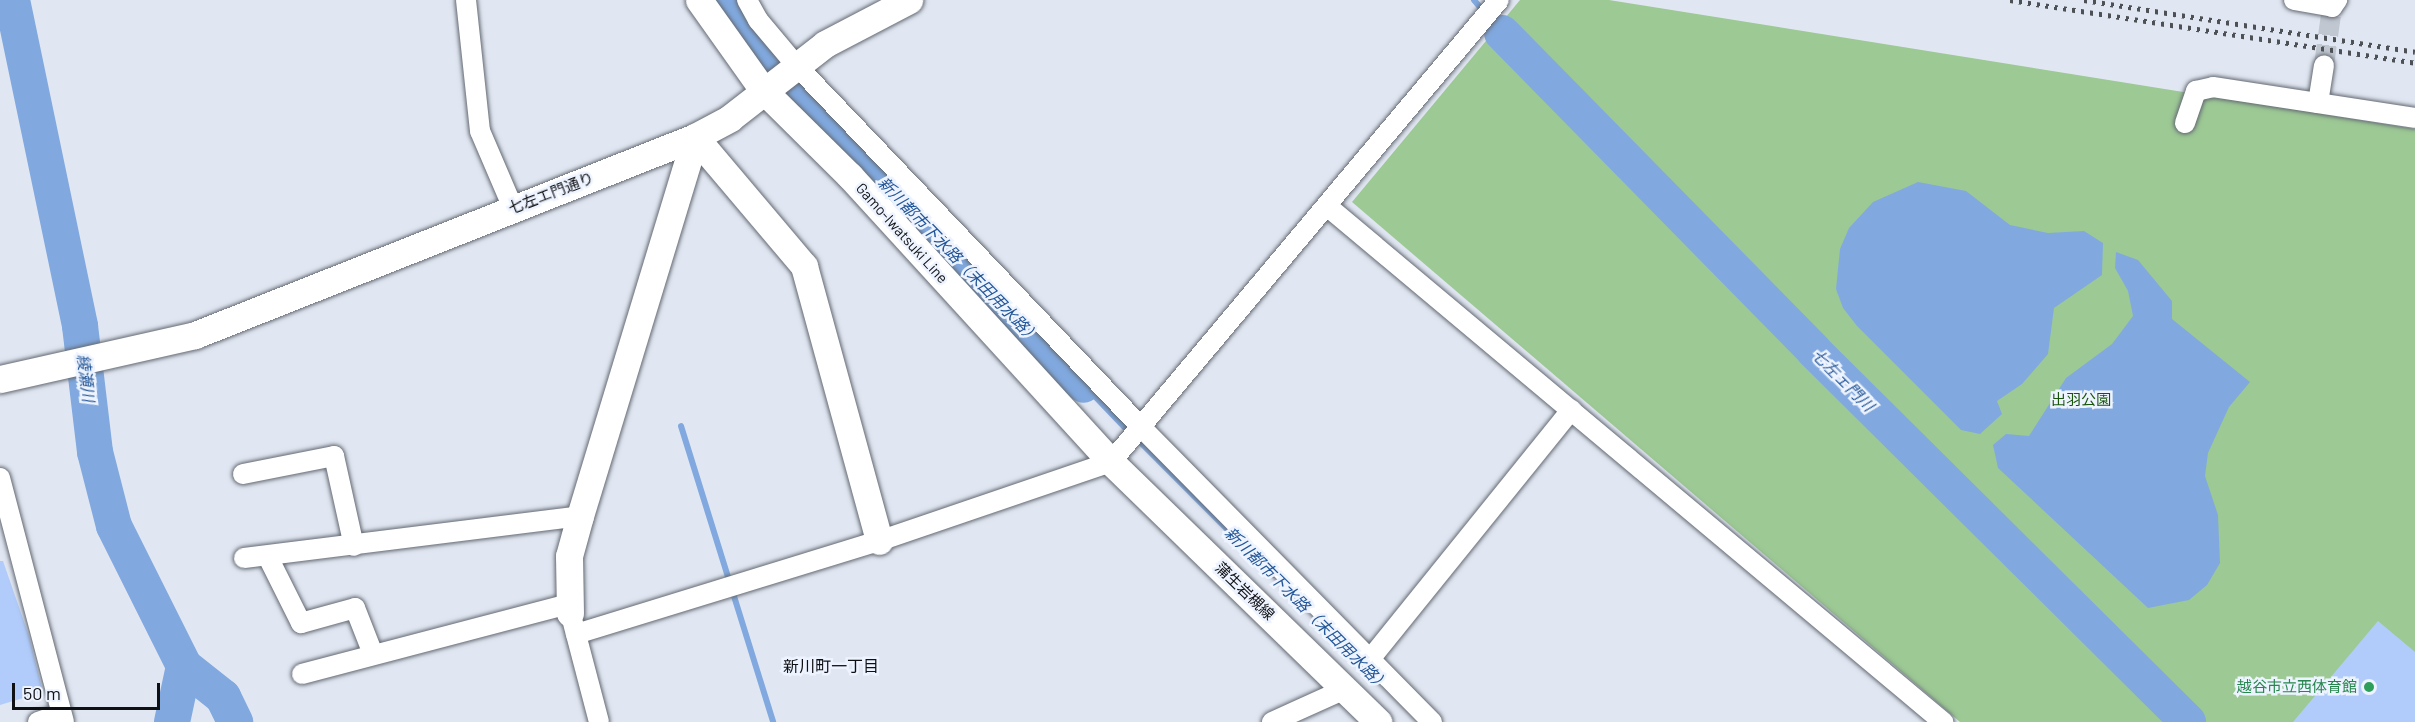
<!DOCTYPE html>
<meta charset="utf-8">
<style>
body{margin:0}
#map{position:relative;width:2415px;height:722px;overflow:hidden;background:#e1e7f2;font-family:Barlow,"Noto Sans JP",sans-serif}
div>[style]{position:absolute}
.green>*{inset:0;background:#9dc995}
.water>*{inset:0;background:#81a9df}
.stream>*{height:6px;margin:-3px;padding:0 3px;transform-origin:3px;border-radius:3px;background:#81a9df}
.river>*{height:36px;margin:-18px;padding:0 18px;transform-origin:18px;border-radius:18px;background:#81a9df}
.building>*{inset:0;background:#b1ccfb}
.street-tunnel>*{height:20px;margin-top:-10px;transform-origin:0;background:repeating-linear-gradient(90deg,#c1c7d1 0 20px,transparent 0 30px)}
.roads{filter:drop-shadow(0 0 2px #636972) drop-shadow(0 0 2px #636972)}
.street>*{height:20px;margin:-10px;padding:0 10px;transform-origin:10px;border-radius:10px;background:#fff}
.secondary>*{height:27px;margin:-13.5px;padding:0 13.5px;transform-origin:13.5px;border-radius:13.5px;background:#fff}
.rail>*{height:4.5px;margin-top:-2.25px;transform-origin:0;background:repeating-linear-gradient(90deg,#4d5156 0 3px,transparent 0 9px)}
.dots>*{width:16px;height:16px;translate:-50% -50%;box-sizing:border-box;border:3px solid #eef4ff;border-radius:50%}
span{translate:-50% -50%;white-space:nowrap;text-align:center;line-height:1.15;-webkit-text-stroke:5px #eef4ff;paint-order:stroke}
.street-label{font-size:15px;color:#0e1013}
.park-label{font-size:15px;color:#18550b}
.leisure-label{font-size:15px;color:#27864d}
.right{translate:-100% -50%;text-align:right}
.water-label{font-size:16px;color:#235697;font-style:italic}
.neighbourhood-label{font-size:16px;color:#0e1013}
.scale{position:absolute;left:12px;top:683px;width:148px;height:27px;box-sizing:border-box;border:3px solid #0e1013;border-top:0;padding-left:8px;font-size:18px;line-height:21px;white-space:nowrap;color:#0e1013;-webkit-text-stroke:4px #eef4ff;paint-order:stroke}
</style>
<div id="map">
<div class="green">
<div style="clip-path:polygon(1520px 0,1609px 0,2415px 129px,2415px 722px,1960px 722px,1352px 202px)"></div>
</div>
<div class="water">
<div style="clip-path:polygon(1918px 182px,1966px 191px,2010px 225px,2048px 233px,2084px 231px,2103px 243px,2102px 275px,2054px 308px,2048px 354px,2022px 384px,1997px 401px,2002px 414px,1980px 434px,1961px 430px,1857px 326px,1843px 308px,1836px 289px,1840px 249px,1849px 228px,1873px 202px)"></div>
<div style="clip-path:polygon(2116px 252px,2138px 260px,2172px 301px,2172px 319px,2250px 382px,2229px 407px,2208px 453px,2205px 476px,2218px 515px,2220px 563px,2207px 585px,2189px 600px,2148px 608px,1998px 468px,1993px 445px,2006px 434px,2029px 436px,2066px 378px,2112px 344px,2133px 316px,2128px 291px,2115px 268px)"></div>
</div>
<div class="stream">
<div style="left:1474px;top:0;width:43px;rotate:49.7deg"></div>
<div style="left:1084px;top:385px;width:65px;rotate:46.2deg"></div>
<div style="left:681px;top:426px;width:310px;rotate:72.7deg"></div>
<div style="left:1142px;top:444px;width:185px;rotate:45deg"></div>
</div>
<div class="river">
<div style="left:12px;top:0;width:333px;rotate:78.2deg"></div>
<div style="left:80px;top:326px;width:127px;rotate:83.2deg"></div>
<div style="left:95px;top:452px;width:76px;rotate:75.6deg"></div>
<div style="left:114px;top:526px;width:157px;rotate:63.4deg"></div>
<div style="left:184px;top:666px;width:50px;rotate:38.5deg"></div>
<div style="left:223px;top:697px;width:28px;rotate:64deg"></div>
<div style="left:729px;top:0;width:75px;rotate:56.9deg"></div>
<div style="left:1502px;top:33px;width:445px;rotate:45.5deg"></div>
<div style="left:1814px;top:351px;width:527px;rotate:44.77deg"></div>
<div style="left:791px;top:86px;width:347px;rotate:46.1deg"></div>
<div style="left:1032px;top:336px;width:71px;rotate:43.3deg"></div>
<div style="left:172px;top:722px;width:57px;rotate:-77.9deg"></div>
</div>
<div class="building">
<div style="clip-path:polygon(0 561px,3px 561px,29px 636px,43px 692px,0 705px)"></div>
<div style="clip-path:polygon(2378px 621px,2415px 652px,2415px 722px,2293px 722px)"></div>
</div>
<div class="street-tunnel">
<div style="left:2324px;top:65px;width:59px;rotate:-82.1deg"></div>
</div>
<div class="roads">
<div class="street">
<div style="left:466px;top:0;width:132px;rotate:83.9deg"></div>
<div style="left:480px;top:131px;width:84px;rotate:66.8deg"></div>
<div style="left:747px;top:0;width:23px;rotate:61deg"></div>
<div style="left:758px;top:20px;width:57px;rotate:49.9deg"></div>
<div style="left:795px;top:64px;width:503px;rotate:46.37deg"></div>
<div style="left:1142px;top:428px;width:413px;rotate:45.4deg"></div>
<div style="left:2294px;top:0;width:39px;rotate:10deg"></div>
<div style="left:2332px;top:7px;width:9px;rotate:-54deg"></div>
<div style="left:2318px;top:103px;width:38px;rotate:-81deg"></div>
<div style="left:2185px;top:123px;width:34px;rotate:-71deg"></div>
<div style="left:2196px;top:91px;width:17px;rotate:-13deg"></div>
<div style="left:2213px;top:87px;width:204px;rotate:8.7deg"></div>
<div style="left:1327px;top:206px;width:804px;rotate:39.95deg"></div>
<div style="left:243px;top:474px;width:93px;rotate:-11.2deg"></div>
<div style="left:334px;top:456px;width:92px;rotate:77.5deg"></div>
<div style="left:0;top:478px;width:252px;rotate:75.3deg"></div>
<div style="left:268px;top:557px;width:74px;rotate:63.4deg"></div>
<div style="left:301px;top:623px;width:56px;rotate:-15.5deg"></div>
<div style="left:355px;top:608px;width:49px;rotate:68.6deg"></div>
<div style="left:244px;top:558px;width:339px;rotate:-7.1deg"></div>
<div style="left:573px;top:623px;width:102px;rotate:75.3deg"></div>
<div style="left:576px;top:634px;width:317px;rotate:-17.1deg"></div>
<div style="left:879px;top:541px;width:245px;rotate:-18.8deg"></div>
<div style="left:1111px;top:462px;width:603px;rotate:-49.98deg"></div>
<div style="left:1371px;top:658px;width:319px;rotate:-51.1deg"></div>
<div style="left:302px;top:674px;width:276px;rotate:-14.7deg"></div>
<div style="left:38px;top:722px;width:24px;rotate:-19deg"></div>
<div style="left:1272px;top:722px;width:80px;rotate:-24.3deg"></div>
</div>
<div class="secondary">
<div style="left:699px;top:0;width:110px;rotate:54.6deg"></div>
<div style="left:763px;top:90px;width:122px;rotate:44.7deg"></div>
<div style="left:850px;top:176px;width:387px;rotate:47.6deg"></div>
<div style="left:1111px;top:462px;width:373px;rotate:44.2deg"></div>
<div style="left:0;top:379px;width:200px;rotate:-12.7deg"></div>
<div style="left:195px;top:335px;width:538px;rotate:-21.6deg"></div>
<div style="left:695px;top:137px;width:40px;rotate:-28deg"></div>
<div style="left:730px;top:118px;width:120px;rotate:-37.9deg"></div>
<div style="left:825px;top:44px;width:95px;rotate:-27.6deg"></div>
<div style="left:570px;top:613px;width:57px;rotate:-91deg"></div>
<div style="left:569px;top:556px;width:41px;rotate:-74.6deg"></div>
<div style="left:580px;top:516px;width:396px;rotate:-73.1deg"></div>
<div style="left:695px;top:137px;width:169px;rotate:49.8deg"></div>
<div style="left:804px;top:266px;width:285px;rotate:74.7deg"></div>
</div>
</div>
<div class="rail">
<div style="left:2010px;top:0;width:410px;rotate:8.8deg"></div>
<div style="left:2084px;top:0;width:335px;rotate:8.9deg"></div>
</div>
<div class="dots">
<div style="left:2369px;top:687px;background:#2e9e5b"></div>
</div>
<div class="street-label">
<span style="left:551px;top:193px;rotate:-21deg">七左エ門通り</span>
<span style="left:902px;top:233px;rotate:48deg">Gamo-Iwatsuki Line</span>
<span style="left:1245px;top:591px;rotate:44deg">蒲生岩槻線</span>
</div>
<div class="park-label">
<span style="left:2081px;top:400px">出羽公園</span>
</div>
<div class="leisure-label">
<span class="right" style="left:2357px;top:687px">越谷市立西体育館</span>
</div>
<div class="water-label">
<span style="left:959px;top:260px;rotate:46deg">新川都市下水路（末田用水路）</span>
<span style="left:86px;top:378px;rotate:83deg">綾瀬川</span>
<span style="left:1843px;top:380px;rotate:45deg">七左ェ門川</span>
<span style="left:1307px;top:609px;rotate:45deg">新川都市下水路（末田用水路）</span>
</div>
<div class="neighbourhood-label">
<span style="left:831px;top:666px">新川町一丁目</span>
</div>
<div class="scale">50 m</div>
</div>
